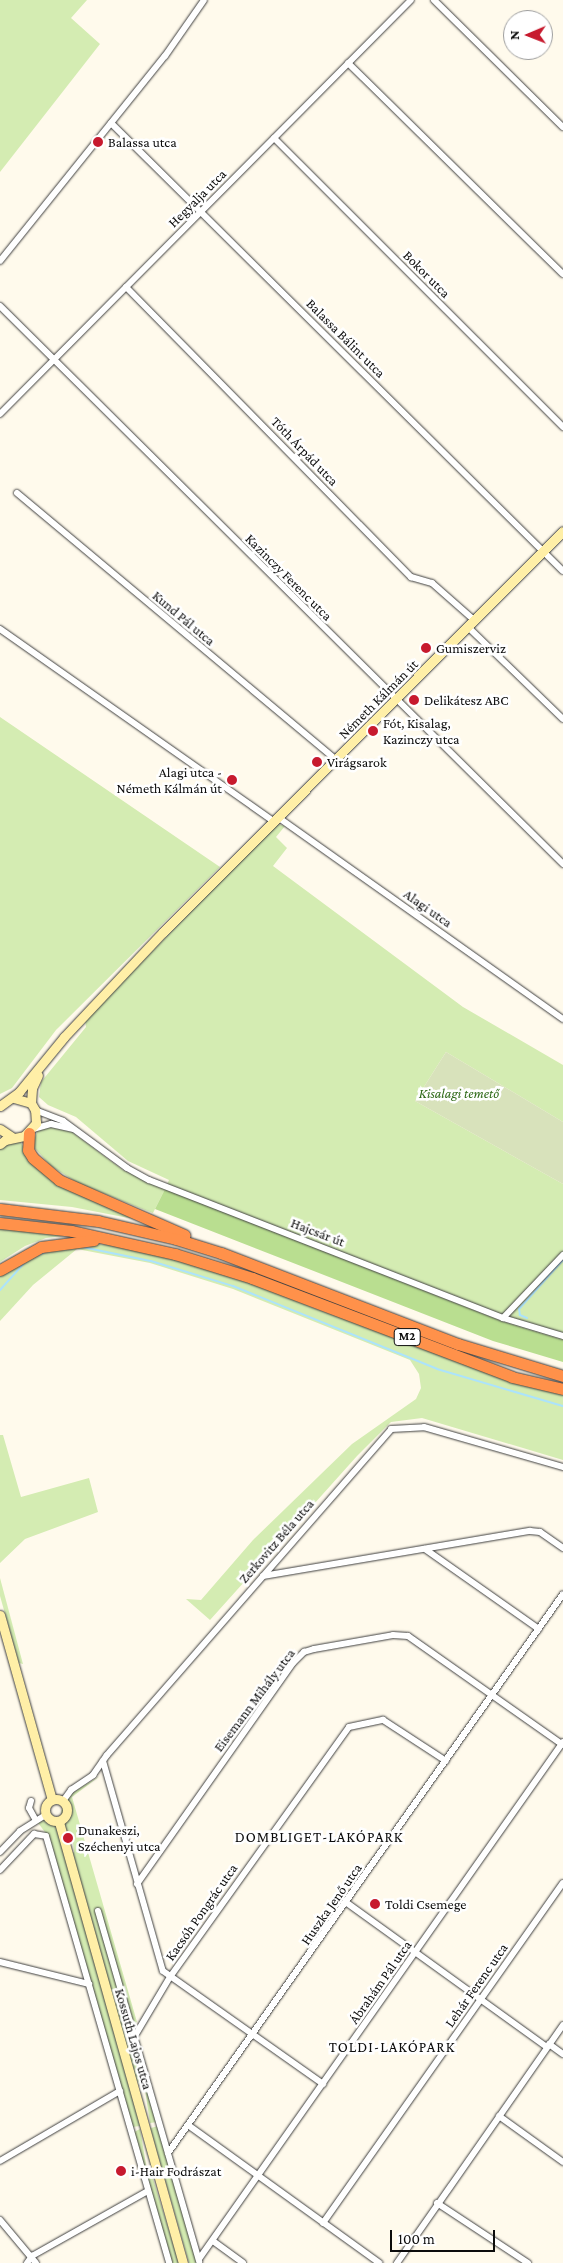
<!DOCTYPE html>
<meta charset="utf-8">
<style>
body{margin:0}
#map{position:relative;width:563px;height:2263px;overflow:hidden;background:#fffaec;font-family:"Crimson Pro",serif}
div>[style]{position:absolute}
.green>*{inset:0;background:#d4ecb2;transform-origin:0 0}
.forest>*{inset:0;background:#b9de90}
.cemetery>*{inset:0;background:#d8e2bb}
.stream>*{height:2px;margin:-1px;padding:0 1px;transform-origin:1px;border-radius:1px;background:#ace3fb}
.roads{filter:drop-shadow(0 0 1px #3f3f3f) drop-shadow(0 0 1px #3f3f3f)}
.street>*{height:6px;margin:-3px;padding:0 3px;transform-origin:3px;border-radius:3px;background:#fff}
.secondary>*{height:9px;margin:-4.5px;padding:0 4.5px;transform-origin:4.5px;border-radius:4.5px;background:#ffefa7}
.secondary>.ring{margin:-4.5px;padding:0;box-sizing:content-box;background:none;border:9px solid #ffefa7;border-radius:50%}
.highway>*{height:11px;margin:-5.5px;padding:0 5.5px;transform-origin:5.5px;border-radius:5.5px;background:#ff914a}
.dots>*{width:14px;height:14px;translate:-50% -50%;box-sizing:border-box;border:2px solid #fff;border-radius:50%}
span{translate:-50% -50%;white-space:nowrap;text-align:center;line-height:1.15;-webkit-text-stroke:5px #fff;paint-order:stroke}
.shield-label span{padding:1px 4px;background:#fff;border:1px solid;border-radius:4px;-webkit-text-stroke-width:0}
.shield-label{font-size:12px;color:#0c0c0c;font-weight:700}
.poi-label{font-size:14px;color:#0c0c0c}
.left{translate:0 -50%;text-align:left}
.right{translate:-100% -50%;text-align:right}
.street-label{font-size:14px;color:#0c0c0c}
.park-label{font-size:14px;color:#2e6918;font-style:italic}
.neighbourhood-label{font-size:15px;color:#0c0c0c;letter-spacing:1px}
.north{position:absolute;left:503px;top:10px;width:50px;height:50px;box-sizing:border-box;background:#fff;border:1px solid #9e9e9e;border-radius:50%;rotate:269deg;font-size:14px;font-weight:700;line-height:20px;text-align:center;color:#0c0c0c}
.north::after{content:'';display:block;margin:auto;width:18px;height:22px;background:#c71a2e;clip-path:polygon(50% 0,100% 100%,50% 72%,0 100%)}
.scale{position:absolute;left:390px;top:2230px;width:105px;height:22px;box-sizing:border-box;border:2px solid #0c0c0c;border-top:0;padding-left:6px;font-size:15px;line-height:18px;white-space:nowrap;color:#0c0c0c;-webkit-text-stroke:4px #fff;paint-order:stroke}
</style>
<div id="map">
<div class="green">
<div style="clip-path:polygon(0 0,87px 0,71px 18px,100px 44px,0 172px)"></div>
<div style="clip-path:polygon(0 717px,220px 867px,56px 1030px,12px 1088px,0 1094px)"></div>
<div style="clip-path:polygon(277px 824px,285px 826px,276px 837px,287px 848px,273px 866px,463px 1007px,563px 1065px,563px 1122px,446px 1052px,415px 1101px,563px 1184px,563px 1340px,504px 1322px,165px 1189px,153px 1213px,140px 1208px,78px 1183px,51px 1166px,32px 1145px,38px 1130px,50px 1127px,72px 1132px,123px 1170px,165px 1189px,169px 1180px,128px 1161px,76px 1117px,48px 1105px,39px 1097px,41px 1082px,86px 1027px,85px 1020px)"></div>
<div style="clip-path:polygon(20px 1141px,32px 1162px,139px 1220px,72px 1207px,0 1200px,0 1146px)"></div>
<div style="clip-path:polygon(0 1227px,73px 1235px,46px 1238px,25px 1246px,0 1262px)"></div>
<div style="clip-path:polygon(80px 1243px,126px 1246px,249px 1281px,316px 1309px,563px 1392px,563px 1460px,422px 1418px,391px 1422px,357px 1456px,210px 1620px,186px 1599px,201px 1600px,253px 1540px,352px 1444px,416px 1399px,421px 1388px,419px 1374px,410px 1360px,233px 1289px,150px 1263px,77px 1249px,33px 1285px,0 1321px,0 1273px,31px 1253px)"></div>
<div style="clip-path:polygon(0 1435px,3px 1435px,21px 1497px,89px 1478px,98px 1512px,25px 1539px,0 1563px)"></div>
<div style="clip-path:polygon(0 1578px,23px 1664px,19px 1663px,0 1596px)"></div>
<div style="clip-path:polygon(100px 1776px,72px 1797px,137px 2022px,130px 2025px,157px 2122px,150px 2123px,144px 2083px,139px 2084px,133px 2072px,121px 2030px,71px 1853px,74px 1852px,72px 1834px,68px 1835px,61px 1812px,67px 1796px)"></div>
<div style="clip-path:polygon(44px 1811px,54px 1818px,140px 2126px,132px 2127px,50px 1839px,36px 1820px)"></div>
<div style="left:158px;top:2126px;width:142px;height:8px;rotate:74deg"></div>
<div style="clip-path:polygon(140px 2129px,147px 2170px,150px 2179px,153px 2179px,179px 2263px,171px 2263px,134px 2132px)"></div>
</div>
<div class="forest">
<div style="clip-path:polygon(165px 1189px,504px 1322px,563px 1340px,563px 1362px,493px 1341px,155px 1209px)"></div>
</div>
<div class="cemetery">
<div style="clip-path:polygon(446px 1052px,563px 1122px,563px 1184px,415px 1101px)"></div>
</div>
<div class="stream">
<div style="left:82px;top:1247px;width:70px;rotate:11.5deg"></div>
<div style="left:151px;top:1261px;width:86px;rotate:17deg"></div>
<div style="left:233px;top:1286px;width:220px;rotate:22.1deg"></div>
<div style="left:437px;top:1369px;width:131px;rotate:16.4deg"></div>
<div style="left:38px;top:1255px;width:11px;rotate:-22deg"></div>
<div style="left:0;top:1290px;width:38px;rotate:-48deg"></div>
<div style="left:527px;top:1318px;width:8px;rotate:-157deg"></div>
<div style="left:520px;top:1315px;width:6px;rotate:-99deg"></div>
<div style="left:519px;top:1309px;width:66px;rotate:-48.1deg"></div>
</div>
<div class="roads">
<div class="street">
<div style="left:434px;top:0;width:181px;rotate:44.6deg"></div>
<div style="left:348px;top:63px;width:301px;rotate:44.5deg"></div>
<div style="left:111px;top:123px;width:636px;rotate:44.75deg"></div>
<div style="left:274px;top:138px;width:409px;rotate:45deg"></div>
<div style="left:0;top:261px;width:263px;rotate:-51.2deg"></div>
<div style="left:165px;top:56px;width:68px;rotate:-55.1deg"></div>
<div style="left:126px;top:287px;width:407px;rotate:45.5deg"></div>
<div style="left:411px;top:577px;width:22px;rotate:16deg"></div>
<div style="left:432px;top:583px;width:56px;rotate:41.4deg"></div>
<div style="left:0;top:306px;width:793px;rotate:44.74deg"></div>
<div style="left:0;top:414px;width:583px;rotate:-45.21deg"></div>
<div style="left:17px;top:493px;width:416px;rotate:39.9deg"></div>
<div style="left:468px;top:627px;width:132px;rotate:44.1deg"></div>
<div style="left:0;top:629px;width:336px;rotate:35.1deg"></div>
<div style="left:279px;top:818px;width:348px;rotate:35.3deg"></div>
<div style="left:35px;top:1110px;width:30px;rotate:21deg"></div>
<div style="left:63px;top:1121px;width:79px;rotate:36.3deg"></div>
<div style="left:127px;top:1168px;width:25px;rotate:29deg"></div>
<div style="left:149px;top:1180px;width:380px;rotate:21.3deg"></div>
<div style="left:503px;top:1318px;width:63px;rotate:16.7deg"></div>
<div style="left:33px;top:1129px;width:19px;rotate:-16deg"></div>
<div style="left:51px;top:1124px;width:22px;rotate:13deg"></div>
<div style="left:503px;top:1318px;width:87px;rotate:-46.4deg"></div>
<div style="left:425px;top:1549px;width:139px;rotate:35.1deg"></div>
<div style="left:263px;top:1576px;width:271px;rotate:-9.6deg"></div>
<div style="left:530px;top:1531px;width:10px;rotate:6deg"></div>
<div style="left:540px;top:1532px;width:28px;rotate:35deg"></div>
<div style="left:103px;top:1761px;width:218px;rotate:74.1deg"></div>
<div style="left:163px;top:1971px;width:196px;rotate:35.2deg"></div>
<div style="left:31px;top:1801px;width:7px;rotate:106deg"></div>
<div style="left:29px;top:1808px;width:13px;rotate:61deg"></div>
<div style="left:63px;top:1801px;width:14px;rotate:-54deg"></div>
<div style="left:71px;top:1790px;width:27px;rotate:-34deg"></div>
<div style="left:93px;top:1775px;width:24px;rotate:-55deg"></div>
<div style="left:107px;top:1755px;width:432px;rotate:-48.9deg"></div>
<div style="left:391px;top:1429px;width:33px;rotate:-3deg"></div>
<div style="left:424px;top:1427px;width:145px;rotate:16.1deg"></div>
<div style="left:0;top:1852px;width:29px;rotate:-46deg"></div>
<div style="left:20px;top:1831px;width:31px;rotate:-32deg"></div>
<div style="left:0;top:1870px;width:50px;rotate:-46.6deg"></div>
<div style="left:34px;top:1834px;width:12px;rotate:9deg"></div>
<div style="left:46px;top:1836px;width:444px;rotate:73.9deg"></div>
<div style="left:137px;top:1884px;width:271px;rotate:-54.8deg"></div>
<div style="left:293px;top:1663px;width:16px;rotate:-45deg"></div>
<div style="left:304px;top:1652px;width:10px;rotate:-17deg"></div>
<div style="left:314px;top:1649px;width:80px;rotate:-10deg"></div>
<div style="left:393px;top:1635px;width:15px;rotate:4deg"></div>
<div style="left:408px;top:1636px;width:189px;rotate:35.1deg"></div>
<div style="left:347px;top:1903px;width:246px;rotate:35.8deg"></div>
<div style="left:98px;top:1911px;width:365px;rotate:73.9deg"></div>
<div style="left:0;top:1962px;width:92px;rotate:13.9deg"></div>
<div style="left:136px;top:2034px;width:66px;rotate:-59.2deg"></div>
<div style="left:170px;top:1977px;width:307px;rotate:-54.4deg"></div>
<div style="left:349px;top:1727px;width:35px;rotate:-12deg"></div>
<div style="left:383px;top:1720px;width:75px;rotate:33.1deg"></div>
<div style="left:549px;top:2044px;width:17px;rotate:36deg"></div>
<div style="left:499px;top:2116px;width:79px;rotate:35.7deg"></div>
<div style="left:188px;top:2125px;width:236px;rotate:35.8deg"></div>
<div style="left:168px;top:2153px;width:684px;rotate:-54.75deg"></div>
<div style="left:0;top:2161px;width:139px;rotate:-30.3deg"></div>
<div style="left:437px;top:2203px;width:109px;rotate:33.4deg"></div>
<div style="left:0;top:2220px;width:56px;rotate:50.1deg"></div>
<div style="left:323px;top:2223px;width:416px;rotate:-54.8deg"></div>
<div style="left:213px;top:2241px;width:37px;rotate:36deg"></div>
<div style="left:199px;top:2259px;width:632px;rotate:-54.85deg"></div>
<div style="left:27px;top:2263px;width:9px;rotate:-54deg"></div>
<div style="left:32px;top:2256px;width:133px;rotate:-29.3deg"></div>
<div style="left:397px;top:2263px;width:290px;rotate:-55.1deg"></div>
</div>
<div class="secondary">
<div style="left:31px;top:1103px;width:15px;rotate:-86deg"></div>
<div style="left:32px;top:1088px;width:14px;rotate:-65deg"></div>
<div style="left:0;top:1106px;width:24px;rotate:-36deg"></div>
<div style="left:19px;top:1092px;width:71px;rotate:-50.7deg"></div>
<div style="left:64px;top:1037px;width:144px;rotate:-46.7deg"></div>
<div style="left:163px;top:932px;width:566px;rotate:-45.07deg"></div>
<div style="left:0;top:1129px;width:14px;rotate:34deg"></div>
<div style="left:0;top:1144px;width:6px;rotate:-39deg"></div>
<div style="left:5px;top:1140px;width:19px;rotate:-12deg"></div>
<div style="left:24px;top:1136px;width:18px;rotate:-47deg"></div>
<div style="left:36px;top:1123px;width:13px;rotate:-94deg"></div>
<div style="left:35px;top:1110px;width:8px;rotate:-120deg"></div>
<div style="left:31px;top:1103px;width:19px;rotate:-164deg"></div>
<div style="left:0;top:1615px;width:192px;rotate:74.3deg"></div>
<div class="ring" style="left:45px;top:1799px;width:13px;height:13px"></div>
<div style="left:59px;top:1822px;width:458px;rotate:74.3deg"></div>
</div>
<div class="highway">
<div style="left:29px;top:1133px;width:17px;rotate:93deg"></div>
<div style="left:28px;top:1150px;width:9px;rotate:58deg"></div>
<div style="left:33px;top:1158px;width:34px;rotate:40deg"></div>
<div style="left:59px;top:1180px;width:137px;rotate:23.7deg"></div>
<div style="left:0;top:1209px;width:99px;rotate:7deg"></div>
<div style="left:98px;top:1221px;width:80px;rotate:13deg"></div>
<div style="left:176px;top:1239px;width:47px;rotate:17.3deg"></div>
<div style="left:221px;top:1253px;width:254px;rotate:21deg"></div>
<div style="left:458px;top:1344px;width:110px;rotate:16.9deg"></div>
<div style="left:0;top:1223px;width:72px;rotate:6.3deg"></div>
<div style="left:72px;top:1231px;width:106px;rotate:12.6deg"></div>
<div style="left:175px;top:1254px;width:81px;rotate:17.3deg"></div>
<div style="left:252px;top:1278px;width:278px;rotate:20.8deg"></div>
<div style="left:512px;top:1377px;width:52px;rotate:13.2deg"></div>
<div style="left:0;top:1270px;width:47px;rotate:-29.3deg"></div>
<div style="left:41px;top:1247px;width:53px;rotate:-7.5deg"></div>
</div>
</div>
<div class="dots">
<div style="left:98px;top:142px;background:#c71a2e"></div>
<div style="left:426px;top:648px;background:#c71a2e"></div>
<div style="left:414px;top:700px;background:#c71a2e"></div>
<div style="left:373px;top:731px;background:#c71a2e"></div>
<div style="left:317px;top:762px;background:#c71a2e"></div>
<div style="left:232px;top:780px;background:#c71a2e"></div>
<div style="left:68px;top:1838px;background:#c71a2e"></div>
<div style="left:375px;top:1904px;background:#c71a2e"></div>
<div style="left:121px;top:2171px;background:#c71a2e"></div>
</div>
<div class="shield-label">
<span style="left:407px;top:1337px">M2</span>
</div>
<div class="poi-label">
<span class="left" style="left:108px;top:142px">Balassa utca</span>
<span class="left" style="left:436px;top:648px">Gumiszerviz</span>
<span class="left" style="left:424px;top:700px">Delikátesz ABC</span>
<span class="left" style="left:383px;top:731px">Fót, Kisalag,<br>Kazinczy utca</span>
<span class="left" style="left:327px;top:762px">Virágsarok</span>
<span class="right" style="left:222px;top:780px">Alagi utca -<br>Németh Kálmán út</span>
<span class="left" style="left:78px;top:1838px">Dunakeszi,<br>Széchenyi utca</span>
<span class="left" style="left:385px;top:1904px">Toldi Csemege</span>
<span class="left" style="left:131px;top:2171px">i-Hair Fodrászat</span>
</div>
<div class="street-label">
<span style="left:197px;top:198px;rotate:-45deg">Hegyalja utca</span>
<span style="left:427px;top:274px;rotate:45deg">Bokor utca</span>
<span style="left:346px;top:338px;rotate:45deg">Balassa Bálint utca</span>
<span style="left:305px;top:451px;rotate:46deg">Tóth Árpád utca</span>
<span style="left:289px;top:577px;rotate:45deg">Kazinczy Ferenc utca</span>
<span style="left:184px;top:618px;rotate:40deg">Kund Pál utca</span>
<span style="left:378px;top:699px;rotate:-45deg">Németh Kálmán út</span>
<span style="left:428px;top:908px;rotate:35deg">Alagi utca</span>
<span style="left:318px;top:1232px;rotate:21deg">Hajcsár út</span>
<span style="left:276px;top:1541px;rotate:-49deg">Zerkovitz Béla utca</span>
<span style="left:254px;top:1700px;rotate:-53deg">Eisemann Mihály utca</span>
<span style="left:331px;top:1904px;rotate:-55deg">Huszka Jenő utca</span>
<span style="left:201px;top:1912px;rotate:-55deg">Kacsóh Pongrác utca</span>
<span style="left:380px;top:1982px;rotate:-55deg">Ábrahám Pál utca</span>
<span style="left:476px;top:1985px;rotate:-55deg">Lehár Ferenc utca</span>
<span style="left:134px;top:2039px;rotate:74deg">Kossuth Lajos utca</span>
</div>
<div class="park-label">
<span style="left:459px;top:1093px">Kisalagi temető</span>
</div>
<div class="neighbourhood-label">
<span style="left:319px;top:1838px">DOMBLIGET-LAKÓPARK</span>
<span style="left:392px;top:2048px">TOLDI-LAKÓPARK</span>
</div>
<div class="north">N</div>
<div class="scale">100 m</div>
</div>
